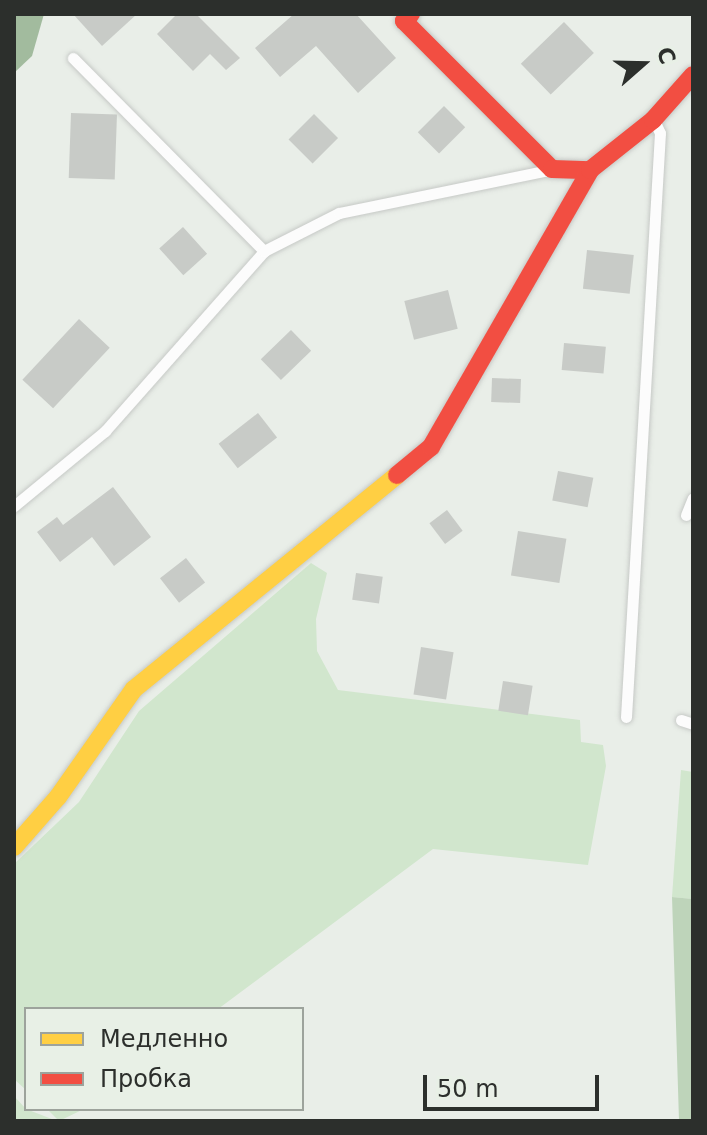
<!DOCTYPE html>
<meta charset="utf-8">
<style>
body{margin:0}
#map{position:relative;width:707px;height:1135px;overflow:hidden;background:#e9eee8;font-family:"DejaVu Sans",sans-serif}
div>[style]{position:absolute}
.green>*{inset:0;background:#d1e6cd}
.forest>*{inset:0;background:#bed4ba}
.water>*{inset:0;background:#a2bb9e}
.building>*{inset:0;background:#c8cbc7;transform-origin:0 0}
.roads{filter:drop-shadow(0 0 2px #c6c9c6) drop-shadow(0 0 2px #c6c9c6)}
.lane>*{height:11px;margin:-5.5px;padding:0 5.5px;transform-origin:5.5px;border-radius:5.5px;background:#fcfcfc}
.slow>*{height:18px;margin:-9px;padding:0 9px;transform-origin:9px;border-radius:9px;background:#ffcf43}
.jam>*{height:18px;margin:-9px;padding:0 9px;transform-origin:9px;border-radius:9px;background:#f24e42}
span{translate:-50% -50%;white-space:nowrap;text-align:center;line-height:1.15;-webkit-text-stroke:6px #e8f0e6;paint-order:stroke}
.frame{position:absolute;inset:0;border:16px solid #2c2f2c;pointer-events:none}
.legend{position:absolute;left:24px;top:1007px;width:280px;height:104px;box-sizing:border-box;background:#e8f0e6;border:2px solid #9da39c;margin:0;padding:10px 14px;list-style:none;font-size:24px;color:#2c2f2c}
.legend li{display:flex;align-items:center;gap:16px;height:40px}
.legend b{width:40px;border:2px solid #9da39c}
.north{position:absolute;left:603px;top:24px;width:80px;height:80px;-webkit-text-stroke:6px #e8f0e6;paint-order:stroke;rotate:70deg;font-size:22px;font-weight:700;line-height:32px;text-align:center;color:#2c2f2c}
.north::after{content:'';display:block;margin:auto;width:28px;height:36px;background:#2c2f2c;clip-path:polygon(50% 0,100% 100%,50% 72%,0 100%)}
.scale{position:absolute;left:423px;top:1075px;width:176px;height:36px;box-sizing:border-box;border:4px solid #2c2f2c;border-top:0;padding-left:10px;font-size:24px;line-height:28px;white-space:nowrap;color:#2c2f2c;-webkit-text-stroke:6px #e8f0e6;paint-order:stroke}
</style>
<div id="map">
<div class="green">
<div style="clip-path:polygon(311px 563px,327px 573px,316px 619px,317px 651px,338px 690px,580px 720px,581px 742px,603px 745px,606px 766px,588px 865px,433px 849px,218px 1009px,26px 1009px,26px 1090px,14px 1079px,14px 864px,79px 802px,139px 711px)"></div>
<div style="clip-path:polygon(681px 770px,693px 772px,693px 899px,672px 897px)"></div>
<div style="clip-path:polygon(14px 1096px,26px 1109px,57px 1121px,14px 1121px)"></div>
<div style="clip-path:polygon(47px 1109px,84px 1109px,59px 1121px)"></div>
</div>
<div class="forest">
<div style="clip-path:polygon(672px 897px,693px 899px,693px 1121px,679px 1121px)"></div>
</div>
<div class="water">
<div style="clip-path:polygon(14px 14px,44px 14px,32px 56px,14px 73px)"></div>
</div>
<div class="building">
<div style="clip-path:polygon(73px 14px,137px 14px,102px 46px)"></div>
<div style="clip-path:polygon(177px 14px,196px 14px,240px 58px,226px 70px,210px 54px,193px 71px,157px 34px)"></div>
<div style="clip-path:polygon(294px 14px,356px 14px,396px 58px,358px 93px,316px 46px,280px 77px,255px 48px)"></div>
<div style="left:564px;top:22px;width:43px;height:60px;rotate:46deg"></div>
<div style="left:444px;top:106px;width:30px;height:37px;rotate:45deg"></div>
<div style="left:71px;top:113px;width:46px;height:65px;rotate:2deg"></div>
<div style="left:314px;top:114px;width:34px;height:36px;rotate:45deg"></div>
<div style="left:183px;top:227px;width:36px;height:32px;rotate:48deg"></div>
<div style="left:587px;top:250px;width:47px;height:39px;rotate:6deg"></div>
<div style="left:448px;top:290px;width:40px;height:45px;rotate:76deg"></div>
<div style="left:79px;top:319px;width:42px;height:83px;rotate:43deg"></div>
<div style="left:291px;top:330px;width:29px;height:42px;rotate:46deg"></div>
<div style="left:564px;top:343px;width:42px;height:27px;rotate:5deg"></div>
<div style="left:492px;top:378px;width:29px;height:24px;rotate:2deg"></div>
<div style="left:258px;top:413px;width:31px;height:50px;rotate:52deg"></div>
<div style="left:558px;top:471px;width:36px;height:30px;rotate:11deg"></div>
<div style="clip-path:polygon(113px 487px,151px 537px,114px 566px,92px 537px,60px 562px,37px 532px,57px 517px,63px 525px)"></div>
<div style="left:447px;top:510px;width:26px;height:22px;rotate:53deg"></div>
<div style="left:518px;top:531px;width:49px;height:45px;rotate:9deg"></div>
<div style="left:186px;top:558px;width:31px;height:33px;rotate:52deg"></div>
<div style="left:356px;top:573px;width:27px;height:27px;rotate:8deg"></div>
<div style="left:421px;top:647px;width:33px;height:48px;rotate:9deg"></div>
<div style="left:503px;top:681px;width:30px;height:30px;rotate:9deg"></div>
</div>
<div class="roads">
<div class="lane">
<div style="left:73px;top:58px;width:272px;rotate:45.3deg"></div>
<div style="left:14px;top:506px;width:118px;rotate:-39.5deg"></div>
<div style="left:105px;top:431px;width:240px;rotate:-48.5deg"></div>
<div style="left:264px;top:251px;width:84px;rotate:-26.9deg"></div>
<div style="left:339px;top:213px;width:213px;rotate:-11.6deg"></div>
<div style="left:686px;top:515px;width:18px;rotate:-68deg"></div>
<div style="left:626px;top:717px;width:585px;rotate:-86.67deg"></div>
<div style="left:660px;top:133px;width:14px;rotate:-115deg"></div>
<div style="left:681px;top:720px;width:13px;rotate:18deg"></div>
</div>
<div class="slow">
<div style="left:14px;top:847px;width:67px;rotate:-48.7deg"></div>
<div style="left:58px;top:797px;width:132px;rotate:-54.9deg"></div>
<div style="left:134px;top:689px;width:339px;rotate:-39.1deg"></div>
</div>
<div class="jam">
<div style="left:411px;top:14px;width:10px;rotate:135deg"></div>
<div style="left:404px;top:21px;width:209px;rotate:45deg"></div>
<div style="left:552px;top:169px;width:38px;rotate:2deg"></div>
<div style="left:397px;top:475px;width:44px;rotate:-39.5deg"></div>
<div style="left:431px;top:447px;width:319px;rotate:-60.1deg"></div>
<div style="left:590px;top:170px;width:80px;rotate:-38.4deg"></div>
<div style="left:653px;top:120px;width:60px;rotate:-48.4deg"></div>
</div>
</div>
<div class="frame"></div>
<ul class="legend">
<li><b style="height:10px;background:#ffcf43"></b>Медленно</li>
<li><b style="height:10px;background:#f24e42"></b>Пробка</li>
</ul>
<div class="north">С</div>
<div class="scale">50 m</div>
</div>
